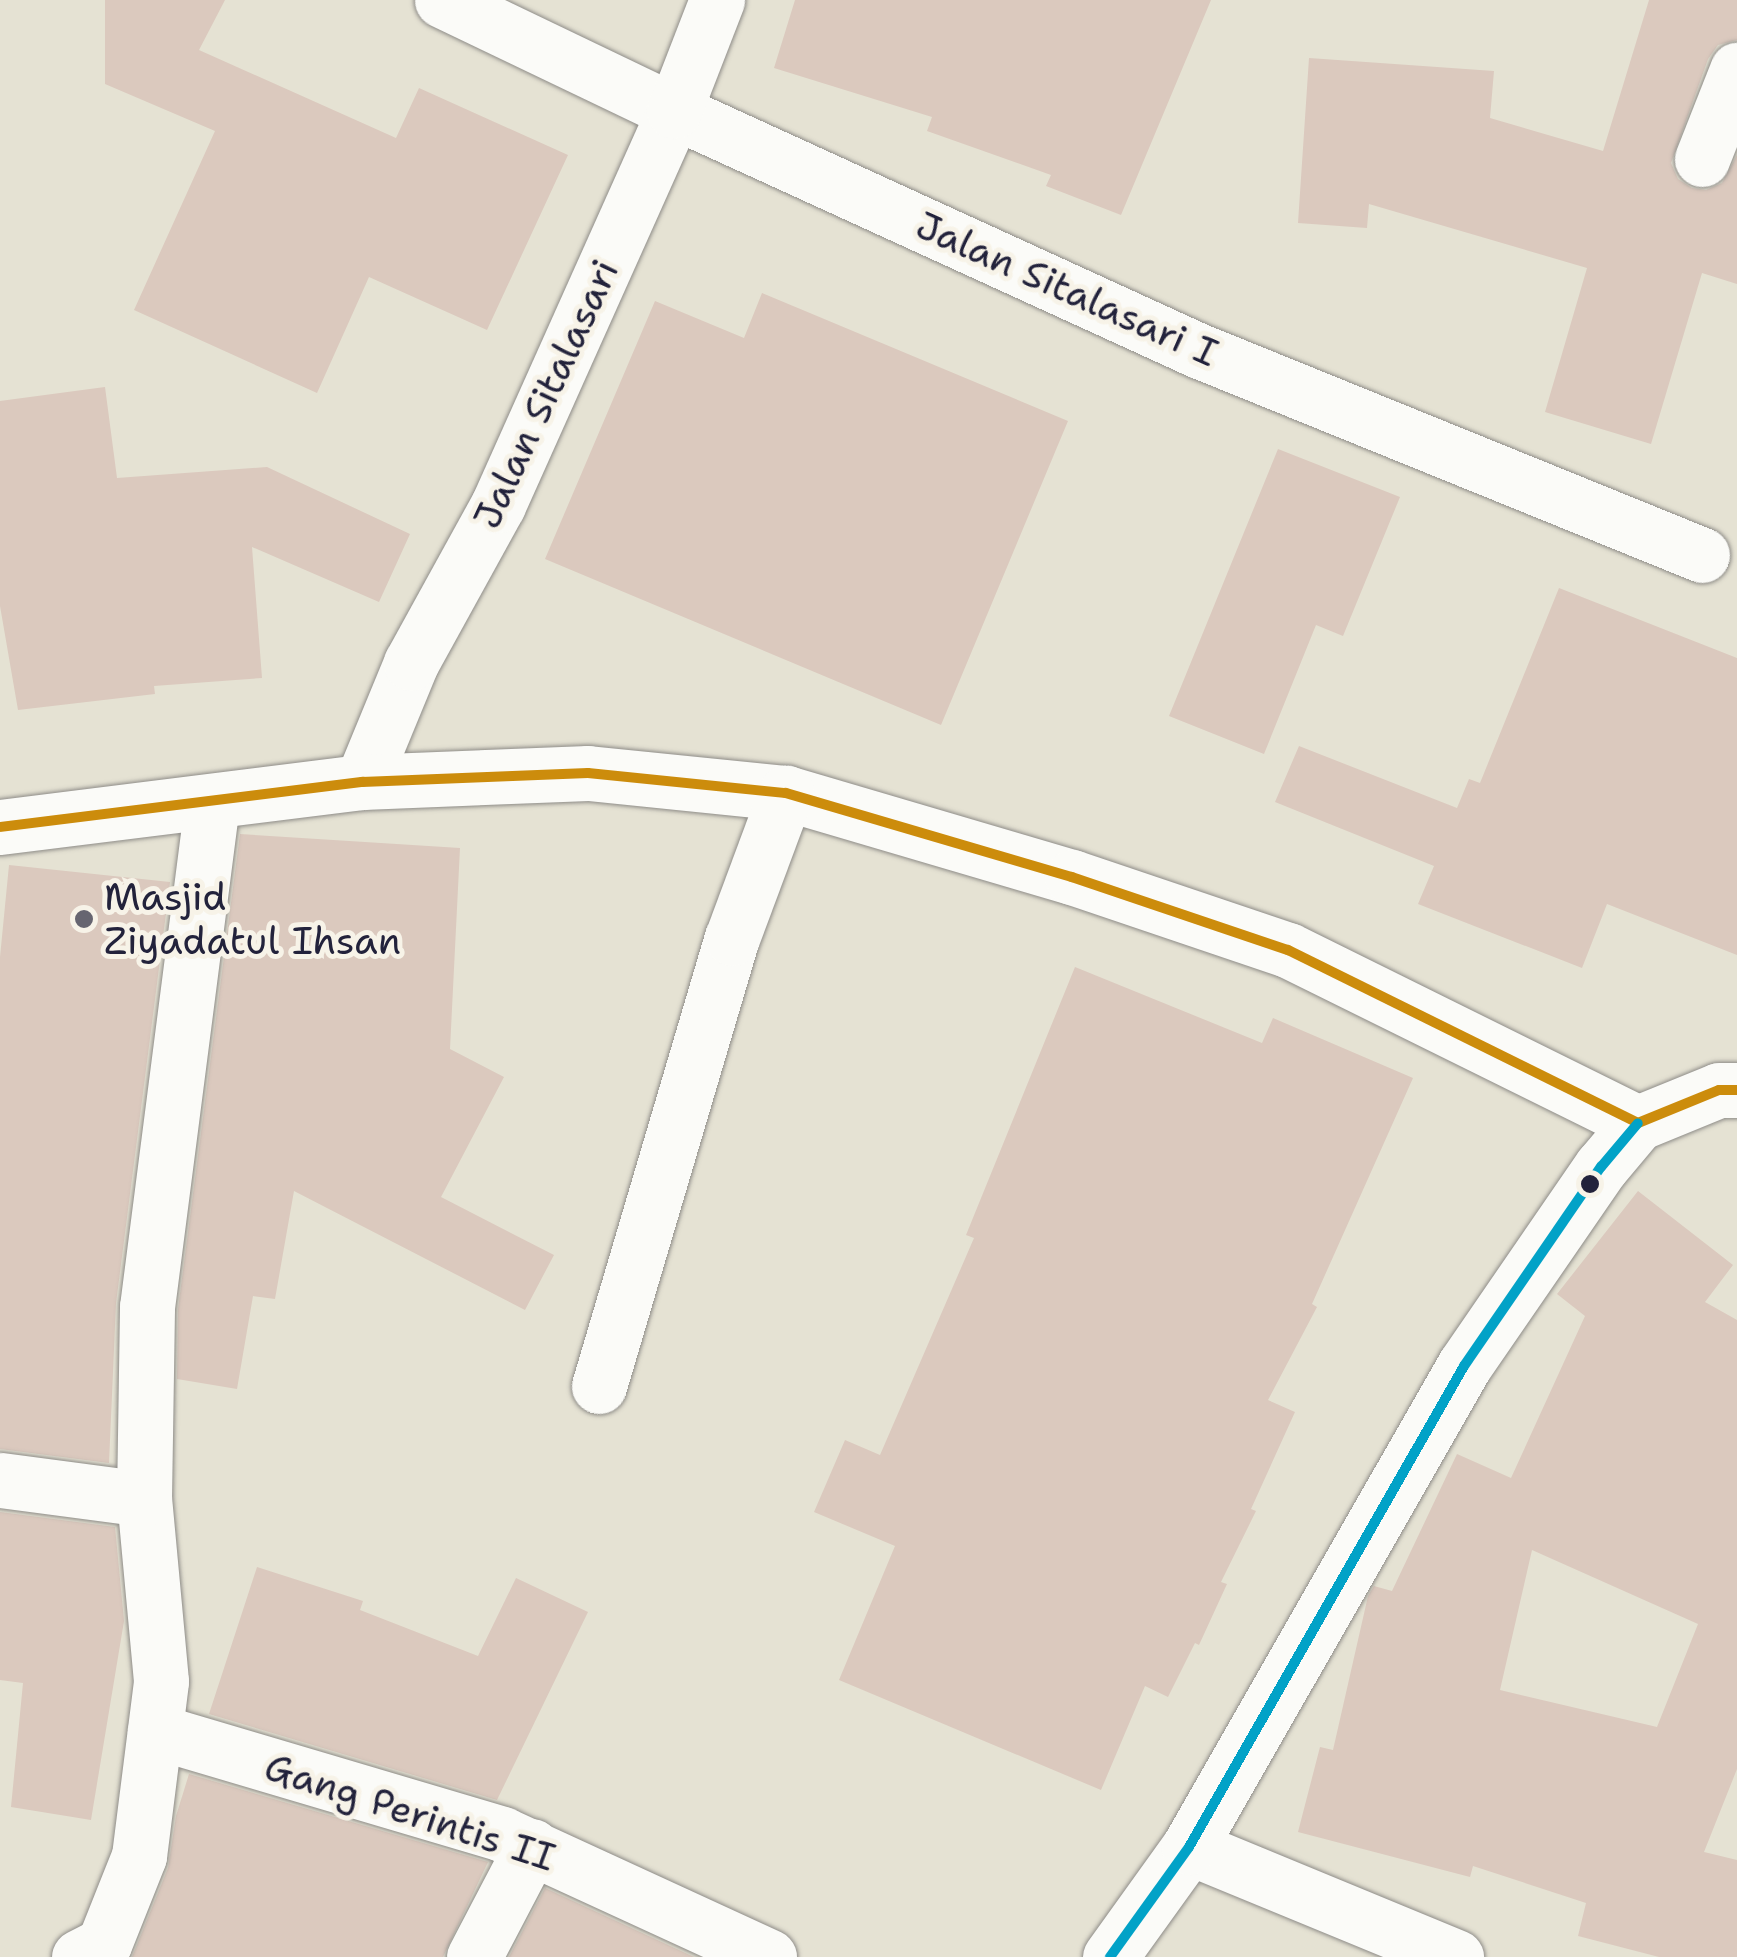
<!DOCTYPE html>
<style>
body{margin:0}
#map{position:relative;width:1737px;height:1957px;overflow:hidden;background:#e5e2d3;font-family:"Shantell Sans",sans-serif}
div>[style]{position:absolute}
.building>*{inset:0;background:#dbc9be}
.roads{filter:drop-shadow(0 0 2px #8e8c88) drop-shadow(0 0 2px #8e8c88)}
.minor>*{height:55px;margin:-27.5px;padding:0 27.5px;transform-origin:27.5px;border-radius:27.5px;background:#fbfbf8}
.bus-1>*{height:10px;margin:-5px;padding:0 5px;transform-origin:5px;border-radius:5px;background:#cc8c0c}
.bus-2>*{height:10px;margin:-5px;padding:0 5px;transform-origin:5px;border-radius:5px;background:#02a2c7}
.dots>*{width:28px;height:28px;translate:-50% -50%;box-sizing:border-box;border:5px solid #f7f3e8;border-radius:50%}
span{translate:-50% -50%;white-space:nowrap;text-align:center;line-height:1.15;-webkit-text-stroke:10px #f7f3e8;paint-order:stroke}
.street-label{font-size:38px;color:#22223b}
.poi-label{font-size:38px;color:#22223b}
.left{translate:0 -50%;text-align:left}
</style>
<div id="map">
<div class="building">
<div style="clip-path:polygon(105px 0,225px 0,199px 50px,396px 138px,419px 88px,568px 155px,487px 330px,369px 277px,317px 393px,134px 310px,215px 131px,105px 84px)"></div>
<div style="clip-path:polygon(795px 0,1211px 0,1121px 215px,1046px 186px,1051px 175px,927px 131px,932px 117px,774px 68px)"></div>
<div style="clip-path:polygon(1649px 0,1737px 0,1737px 40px,1718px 45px,1708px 59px,1671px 163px,1678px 179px,1692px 188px,1706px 190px,1722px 183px,1737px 155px,1737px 284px,1702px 273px,1651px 444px,1545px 412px,1587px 268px,1369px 204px,1367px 228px,1298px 223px,1309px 58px,1494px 71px,1490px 118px,1603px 151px)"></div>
<div style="clip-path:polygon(762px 293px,1068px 421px,941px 725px,545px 559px,655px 301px,744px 338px)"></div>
<div style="clip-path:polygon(105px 387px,117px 478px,267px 467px,410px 534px,379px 602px,252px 547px,262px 678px,154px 686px,155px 694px,18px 710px,0 606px,0 401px)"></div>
<div style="clip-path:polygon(1278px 449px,1400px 497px,1343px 636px,1316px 625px,1264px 754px,1169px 716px)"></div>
<div style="clip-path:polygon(1559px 588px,1737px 658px,1737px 955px,1607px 904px,1582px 968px,1418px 904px,1434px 866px,1275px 802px,1299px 746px,1457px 808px,1469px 779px,1480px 783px)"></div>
<div style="clip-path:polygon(240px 834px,460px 848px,450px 1049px,504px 1077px,441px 1197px,554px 1255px,525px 1310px,294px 1191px,275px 1299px,253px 1296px,237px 1389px,177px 1379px,178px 1309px)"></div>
<div style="clip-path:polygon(9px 865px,170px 882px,116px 1303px,109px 1463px,0 1449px,0 957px)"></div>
<div style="clip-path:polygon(1075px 967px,1262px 1043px,1273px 1018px,1413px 1078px,1312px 1304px,1317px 1307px,1268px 1400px,1295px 1412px,1251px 1509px,1256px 1511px,1221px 1582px,1227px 1584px,1199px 1645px,1195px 1643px,1168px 1697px,1145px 1686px,1101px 1790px,839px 1680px,895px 1546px,814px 1512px,845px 1440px,880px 1455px,974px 1238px,966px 1235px)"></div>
<div style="clip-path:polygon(evenodd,1638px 1191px,1733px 1265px,1705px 1302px,1737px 1320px,1737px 1769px,1704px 1852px,1737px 1860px,1737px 1957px,1659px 1957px,1578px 1936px,1586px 1903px,1473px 1866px,1470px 1877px,1298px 1832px,1320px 1747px,1333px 1750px,1368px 1596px,1374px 1586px,1392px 1591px,1457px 1454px,1511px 1478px,1585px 1316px,1557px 1294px,1638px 1191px,1532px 1550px,1698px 1624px,1657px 1727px,1500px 1690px,1532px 1550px)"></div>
<div style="clip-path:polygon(0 1512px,115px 1527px,124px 1621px,91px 1820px,11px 1807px,23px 1683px,0 1680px)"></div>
<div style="clip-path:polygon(257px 1567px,363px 1601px,360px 1610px,478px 1656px,516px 1578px,588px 1612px,497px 1800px,209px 1714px)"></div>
<div style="clip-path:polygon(189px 1774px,488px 1862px,443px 1957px,132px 1957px,168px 1868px,176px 1816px)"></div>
<div style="clip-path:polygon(545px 1888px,694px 1957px,509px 1957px)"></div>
</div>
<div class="roads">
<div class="minor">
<div style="left:442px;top:0;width:257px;rotate:25.6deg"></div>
<div style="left:674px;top:111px;width:575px;rotate:24.56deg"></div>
<div style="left:1197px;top:350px;width:545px;rotate:22.09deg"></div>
<div style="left:1702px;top:159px;width:96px;rotate:-68.5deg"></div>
<div style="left:362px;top:782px;width:129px;rotate:-67.6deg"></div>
<div style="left:411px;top:663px;width:180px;rotate:-61.2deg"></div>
<div style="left:498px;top:505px;width:432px;rotate:-65.9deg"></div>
<div style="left:674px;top:111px;width:119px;rotate:-68.8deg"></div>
<div style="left:0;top:827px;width:365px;rotate:-7.1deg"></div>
<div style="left:362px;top:782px;width:226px;rotate:-2.3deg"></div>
<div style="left:588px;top:773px;width:199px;rotate:5.8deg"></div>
<div style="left:786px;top:793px;width:298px;rotate:16.4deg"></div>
<div style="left:1072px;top:877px;width:228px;rotate:18.7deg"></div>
<div style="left:1288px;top:950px;width:390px;rotate:26.3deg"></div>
<div style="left:1638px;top:1123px;width:87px;rotate:-22.2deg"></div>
<div style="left:1719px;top:1090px;width:18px"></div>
<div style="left:599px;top:1386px;width:467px;rotate:-73.5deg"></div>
<div style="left:732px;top:938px;width:155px;rotate:-69.6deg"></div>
<div style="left:0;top:1480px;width:145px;rotate:7.5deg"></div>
<div style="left:155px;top:1731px;width:362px;rotate:16.5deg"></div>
<div style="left:502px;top:1834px;width:294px;rotate:24.7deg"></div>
<div style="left:1189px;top:1847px;width:289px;rotate:22.4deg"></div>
<div style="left:79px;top:1957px;width:28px;rotate:-27deg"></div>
<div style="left:104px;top:1944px;width:95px;rotate:-68.3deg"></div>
<div style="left:139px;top:1856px;width:176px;rotate:-82.8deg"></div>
<div style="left:161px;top:1681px;width:183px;rotate:-95.3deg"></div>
<div style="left:144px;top:1499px;width:192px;rotate:-89.1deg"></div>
<div style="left:147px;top:1307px;width:508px;rotate:-82.65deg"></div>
<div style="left:474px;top:1957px;width:125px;rotate:-62.4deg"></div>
<div style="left:1110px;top:1957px;width:135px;rotate:-54.3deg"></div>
<div style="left:1189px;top:1847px;width:554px;rotate:-60.24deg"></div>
<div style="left:1464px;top:1366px;width:242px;rotate:-55.5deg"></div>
<div style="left:1601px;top:1167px;width:57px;rotate:-49.9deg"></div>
</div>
</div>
<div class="bus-1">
<div style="left:0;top:827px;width:365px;rotate:-7.1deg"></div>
<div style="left:362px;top:782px;width:226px;rotate:-2.3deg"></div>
<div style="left:588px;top:773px;width:199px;rotate:5.8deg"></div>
<div style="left:786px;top:793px;width:298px;rotate:16.4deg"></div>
<div style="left:1072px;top:877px;width:228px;rotate:18.7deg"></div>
<div style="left:1288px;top:950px;width:390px;rotate:26.3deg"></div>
<div style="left:1638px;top:1123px;width:87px;rotate:-22.2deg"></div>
<div style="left:1719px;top:1090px;width:18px"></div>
</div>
<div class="bus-2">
<div style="left:1110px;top:1957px;width:135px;rotate:-54.3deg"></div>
<div style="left:1189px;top:1847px;width:554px;rotate:-60.24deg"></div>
<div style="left:1464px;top:1366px;width:242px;rotate:-55.5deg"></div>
<div style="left:1601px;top:1167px;width:57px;rotate:-49.9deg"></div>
</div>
<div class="dots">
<div style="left:84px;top:919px;background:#666570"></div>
<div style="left:1590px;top:1184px;background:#22223b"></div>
</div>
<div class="street-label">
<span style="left:1067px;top:289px;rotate:24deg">Jalan Sitalasari I</span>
<span style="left:546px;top:394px;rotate:-65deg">Jalan Sitalasari</span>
<span style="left:410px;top:1812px;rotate:18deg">Gang Perintis II</span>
</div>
<div class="poi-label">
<span class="left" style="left:104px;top:919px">Masjid<br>Ziyadatul Ihsan</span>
</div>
</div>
